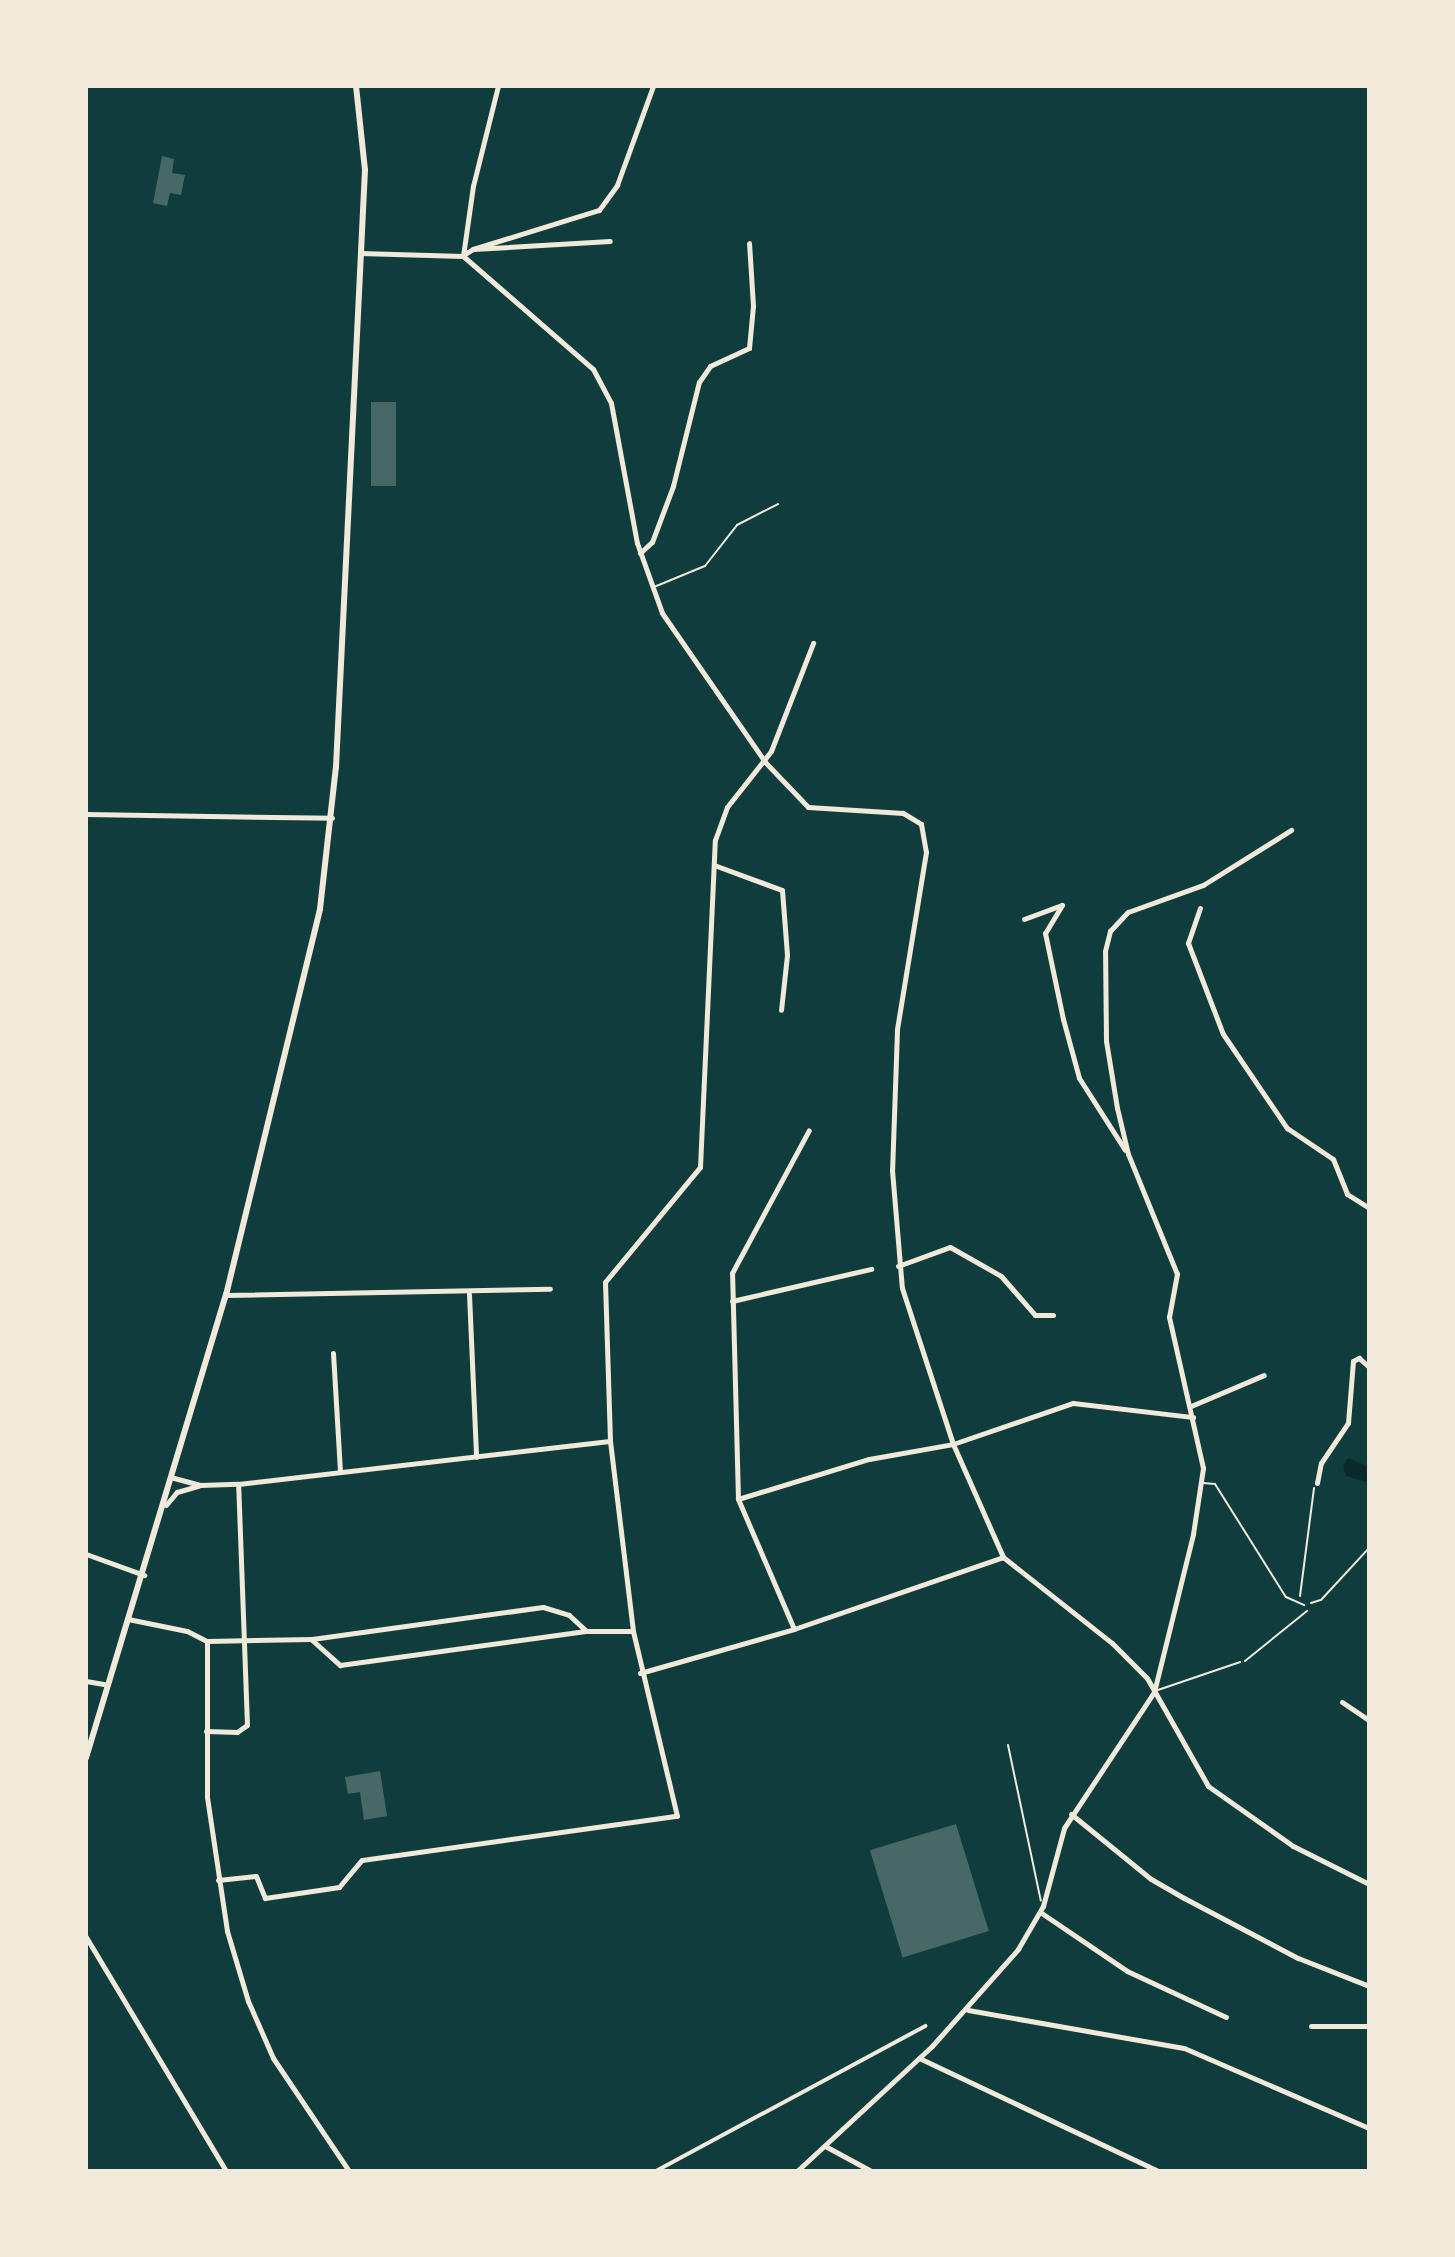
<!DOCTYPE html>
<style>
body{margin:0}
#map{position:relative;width:1455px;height:2257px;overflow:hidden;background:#0f3d3e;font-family:"Crimson Pro",serif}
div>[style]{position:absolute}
.water>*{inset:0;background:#0a2a2b}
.building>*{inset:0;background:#486865;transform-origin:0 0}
.path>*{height:2px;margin:-1px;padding:0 1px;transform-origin:1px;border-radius:1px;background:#f1e9da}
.service>*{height:2px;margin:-1px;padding:0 1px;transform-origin:1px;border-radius:1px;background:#f1e9da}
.pedestrian>*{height:4px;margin:-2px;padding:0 2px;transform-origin:2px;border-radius:2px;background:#f1e9da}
.minor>*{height:5px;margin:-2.5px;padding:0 2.5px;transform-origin:2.5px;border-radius:2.5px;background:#f1e9da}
.tertiary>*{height:6px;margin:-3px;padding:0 3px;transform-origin:3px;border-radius:3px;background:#f1e9da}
span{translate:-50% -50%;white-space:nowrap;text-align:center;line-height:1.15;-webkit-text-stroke:8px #f1e9da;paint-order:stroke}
.frame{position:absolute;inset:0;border:88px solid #f1e9da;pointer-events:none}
</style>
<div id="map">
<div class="water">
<div style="clip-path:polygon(1348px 1458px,1369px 1467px,1369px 1483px,1346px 1476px,1343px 1466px)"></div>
</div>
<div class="building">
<div style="clip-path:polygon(162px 156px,174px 159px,172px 173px,185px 175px,181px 195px,170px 193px,167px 206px,153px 203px)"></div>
<div style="left:371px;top:402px;width:25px;height:84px"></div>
<div style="clip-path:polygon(380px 1771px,387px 1816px,364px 1820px,360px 1792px,348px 1794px,345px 1777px)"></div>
<div style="left:956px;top:1824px;width:112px;height:90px;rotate:73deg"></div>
</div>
<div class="path">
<div style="left:1300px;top:1596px;width:109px;rotate:-82.6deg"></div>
<div style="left:1311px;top:1603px;width:10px;rotate:-17deg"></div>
<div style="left:1321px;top:1600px;width:71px;rotate:-47.3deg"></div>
<div style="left:1245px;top:1661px;width:80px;rotate:-38.9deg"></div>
</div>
<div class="service">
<div style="left:654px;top:587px;width:55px;rotate:-22.4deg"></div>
<div style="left:705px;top:566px;width:52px;rotate:-52deg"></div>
<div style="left:737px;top:525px;width:46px;rotate:-27.1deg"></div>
<div style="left:1203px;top:1483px;width:12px;rotate:5deg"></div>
<div style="left:1215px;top:1484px;width:133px;rotate:57.9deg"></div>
<div style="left:1286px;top:1597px;width:20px;rotate:24deg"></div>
<div style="left:1155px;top:1691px;width:90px;rotate:-18.8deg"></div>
<div style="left:1008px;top:1745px;width:159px;rotate:78.1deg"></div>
</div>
<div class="pedestrian">
<div style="left:656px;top:2171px;width:306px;rotate:-28.3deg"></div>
</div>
<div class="minor">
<div style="left:473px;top:249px;width:132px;rotate:-17.2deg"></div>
<div style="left:599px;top:210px;width:31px;rotate:-54deg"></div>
<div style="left:617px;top:185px;width:105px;rotate:-70deg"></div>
<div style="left:360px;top:253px;width:103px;rotate:1.7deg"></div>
<div style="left:463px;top:256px;width:172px;rotate:41deg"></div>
<div style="left:593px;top:369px;width:38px;rotate:62deg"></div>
<div style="left:611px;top:403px;width:142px;rotate:79.5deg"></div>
<div style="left:637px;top:543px;width:74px;rotate:70.3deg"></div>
<div style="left:662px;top:613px;width:181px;rotate:55.3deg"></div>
<div style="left:765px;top:762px;width:62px;rotate:46.3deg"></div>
<div style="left:808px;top:807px;width:95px;rotate:3.6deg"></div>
<div style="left:903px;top:813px;width:21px;rotate:31deg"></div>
<div style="left:921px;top:824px;width:28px;rotate:80deg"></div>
<div style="left:926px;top:852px;width:180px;rotate:99.3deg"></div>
<div style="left:897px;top:1030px;width:140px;rotate:92deg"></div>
<div style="left:892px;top:1170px;width:118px;rotate:85.2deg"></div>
<div style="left:902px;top:1288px;width:164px;rotate:71.9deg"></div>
<div style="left:953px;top:1444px;width:124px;rotate:66.1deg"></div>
<div style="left:1003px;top:1557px;width:139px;rotate:38.3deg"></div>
<div style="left:1112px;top:1643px;width:49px;rotate:45deg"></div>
<div style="left:1147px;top:1678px;width:124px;rotate:60.5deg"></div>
<div style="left:1208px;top:1786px;width:104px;rotate:35.2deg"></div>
<div style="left:1293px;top:1846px;width:85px;rotate:26.6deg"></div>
<div style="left:463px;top:255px;width:12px;rotate:-31deg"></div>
<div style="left:473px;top:249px;width:137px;rotate:-3.3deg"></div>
<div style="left:463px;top:256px;width:71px;rotate:-81.9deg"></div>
<div style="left:473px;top:186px;width:103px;rotate:-76deg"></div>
<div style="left:640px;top:553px;width:16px;rotate:-43deg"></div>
<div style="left:652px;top:542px;width:60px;rotate:-69.4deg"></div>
<div style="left:673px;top:486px;width:107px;rotate:-76deg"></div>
<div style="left:699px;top:382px;width:19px;rotate:-55deg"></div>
<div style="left:710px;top:366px;width:43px;rotate:-24.8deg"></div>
<div style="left:749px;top:348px;width:42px;rotate:-84.6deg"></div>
<div style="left:753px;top:306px;width:63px;rotate:-93.6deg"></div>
<div style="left:86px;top:814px;width:246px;rotate:0.9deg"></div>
<div style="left:714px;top:865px;width:72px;rotate:20.2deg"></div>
<div style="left:782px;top:890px;width:65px;rotate:85.6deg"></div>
<div style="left:787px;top:955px;width:55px;rotate:96.2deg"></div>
<div style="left:1200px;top:908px;width:37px;rotate:109deg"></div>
<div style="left:1188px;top:943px;width:97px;rotate:69deg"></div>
<div style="left:1223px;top:1034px;width:114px;rotate:55.8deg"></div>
<div style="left:1287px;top:1128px;width:55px;rotate:34deg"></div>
<div style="left:1333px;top:1159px;width:38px;rotate:68deg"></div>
<div style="left:1347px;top:1194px;width:26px;rotate:32deg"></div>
<div style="left:1024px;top:919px;width:40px;rotate:-20.2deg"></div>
<div style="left:1062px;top:905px;width:33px;rotate:121deg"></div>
<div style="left:1045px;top:933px;width:88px;rotate:78.2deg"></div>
<div style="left:1063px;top:1019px;width:61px;rotate:74.8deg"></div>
<div style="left:1079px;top:1078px;width:85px;rotate:57.4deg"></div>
<div style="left:898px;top:1266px;width:55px;rotate:-20.1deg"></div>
<div style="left:950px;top:1247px;width:59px;rotate:29.6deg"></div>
<div style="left:1001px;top:1276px;width:52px;rotate:48.9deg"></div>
<div style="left:1035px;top:1315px;width:18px"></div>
<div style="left:469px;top:1294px;width:163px;rotate:87.5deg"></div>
<div style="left:226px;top:1295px;width:324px;rotate:-1.1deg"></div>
<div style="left:732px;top:1301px;width:143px;rotate:-13deg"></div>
<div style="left:333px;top:1353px;width:119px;rotate:86.6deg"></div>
<div style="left:1191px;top:1406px;width:79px;rotate:-23deg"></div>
<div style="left:174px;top:1478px;width:27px;rotate:15deg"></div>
<div style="left:200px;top:1485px;width:38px;rotate:-2deg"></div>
<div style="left:238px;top:1484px;width:374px;rotate:-6.6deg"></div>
<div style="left:1317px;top:1483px;width:20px;rotate:-79deg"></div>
<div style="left:1321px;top:1463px;width:48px;rotate:-56deg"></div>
<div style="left:1348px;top:1423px;width:62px;rotate:-85.4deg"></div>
<div style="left:1353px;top:1361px;width:7px;rotate:-27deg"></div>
<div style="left:1359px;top:1358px;width:13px;rotate:42deg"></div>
<div style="left:738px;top:1499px;width:137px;rotate:-17deg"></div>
<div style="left:869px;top:1459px;width:85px;rotate:-10.1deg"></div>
<div style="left:953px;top:1444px;width:127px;rotate:-18.9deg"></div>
<div style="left:1073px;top:1403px;width:121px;rotate:6.7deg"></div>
<div style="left:166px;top:1505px;width:17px;rotate:-50deg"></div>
<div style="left:177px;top:1492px;width:22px;rotate:-16deg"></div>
<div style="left:86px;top:1554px;width:62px;rotate:19.9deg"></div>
<div style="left:128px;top:1619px;width:60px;rotate:11.5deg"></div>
<div style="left:187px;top:1631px;width:22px;rotate:27deg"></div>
<div style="left:207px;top:1641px;width:105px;rotate:-1.1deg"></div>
<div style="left:312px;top:1639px;width:233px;rotate:-7.9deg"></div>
<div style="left:543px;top:1607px;width:27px;rotate:17deg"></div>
<div style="left:569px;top:1615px;width:23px;rotate:43deg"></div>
<div style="left:794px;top:1629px;width:142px;rotate:-113.3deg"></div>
<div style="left:738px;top:1499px;width:226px;rotate:-91.5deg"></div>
<div style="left:732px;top:1273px;width:162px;rotate:-61.7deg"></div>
<div style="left:312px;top:1640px;width:38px;rotate:42deg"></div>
<div style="left:340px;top:1665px;width:248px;rotate:-7.9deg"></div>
<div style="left:586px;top:1631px;width:47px"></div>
<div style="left:207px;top:1641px;width:156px;rotate:90deg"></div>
<div style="left:207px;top:1797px;width:135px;rotate:81.5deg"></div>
<div style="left:227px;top:1931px;width:73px;rotate:73.3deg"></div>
<div style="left:248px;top:2001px;width:62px;rotate:66.3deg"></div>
<div style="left:273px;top:2058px;width:136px;rotate:56.1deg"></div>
<div style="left:640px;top:1673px;width:160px;rotate:-15.9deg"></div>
<div style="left:794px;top:1629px;width:221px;rotate:-19deg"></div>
<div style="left:86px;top:1681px;width:22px;rotate:10deg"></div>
<div style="left:1342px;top:1702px;width:32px;rotate:34deg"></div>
<div style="left:206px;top:1731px;width:31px;rotate:2deg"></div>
<div style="left:237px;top:1732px;width:12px;rotate:-35deg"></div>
<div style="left:247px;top:1725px;width:241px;rotate:-92.1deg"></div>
<div style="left:1071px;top:1814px;width:103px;rotate:39.1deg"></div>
<div style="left:1151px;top:1879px;width:38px;rotate:30deg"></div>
<div style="left:1184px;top:1898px;width:129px;rotate:27.8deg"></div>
<div style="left:1298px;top:1958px;width:76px;rotate:21.5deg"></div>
<div style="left:218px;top:1880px;width:38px;rotate:-6deg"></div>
<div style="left:256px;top:1876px;width:24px;rotate:68deg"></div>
<div style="left:265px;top:1898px;width:75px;rotate:-8.5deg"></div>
<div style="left:339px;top:1887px;width:35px;rotate:-50deg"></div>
<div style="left:362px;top:1860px;width:318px;rotate:-8deg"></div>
<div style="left:677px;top:1816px;width:190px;rotate:-103.4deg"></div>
<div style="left:633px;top:1631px;width:191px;rotate:-96.9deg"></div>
<div style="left:610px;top:1441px;width:159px;rotate:-91.8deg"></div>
<div style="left:605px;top:1282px;width:149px;rotate:-50.4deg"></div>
<div style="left:700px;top:1167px;width:327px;rotate:-87.4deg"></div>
<div style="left:715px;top:840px;width:35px;rotate:-70deg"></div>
<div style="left:727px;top:807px;width:71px;rotate:-51.8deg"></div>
<div style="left:771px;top:751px;width:116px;rotate:-68.7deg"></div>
<div style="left:1040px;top:1912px;width:105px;rotate:34.1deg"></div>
<div style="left:1127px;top:1971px;width:109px;rotate:24.9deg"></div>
<div style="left:86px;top:1937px;width:273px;rotate:59.1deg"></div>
<div style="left:968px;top:2010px;width:219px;rotate:10deg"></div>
<div style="left:1184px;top:2048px;width:202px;rotate:23.4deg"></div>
<div style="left:1311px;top:2026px;width:58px"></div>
<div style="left:919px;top:2058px;width:264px;rotate:25.3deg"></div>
<div style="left:825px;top:2146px;width:52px;rotate:28.5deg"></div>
<div style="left:797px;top:2171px;width:184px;rotate:-42.8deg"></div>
<div style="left:932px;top:2046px;width:130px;rotate:-48.4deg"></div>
<div style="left:1018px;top:1949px;width:50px;rotate:-59.8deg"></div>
<div style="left:1043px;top:1906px;width:81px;rotate:-74.9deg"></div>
<div style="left:1064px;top:1828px;width:163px;rotate:-56.5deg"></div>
<div style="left:1154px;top:1692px;width:163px;rotate:-76.1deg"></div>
<div style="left:1193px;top:1534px;width:67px;rotate:-81.4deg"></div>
<div style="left:1203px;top:1468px;width:155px;rotate:-102.7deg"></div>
<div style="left:1169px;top:1317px;width:44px;rotate:-79.5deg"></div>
<div style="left:1177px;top:1274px;width:130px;rotate:-112.2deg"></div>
<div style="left:1128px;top:1154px;width:47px;rotate:-103.4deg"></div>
<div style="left:1117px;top:1108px;width:68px;rotate:-99.3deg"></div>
<div style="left:1106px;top:1041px;width:90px;rotate:-90.6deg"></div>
<div style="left:1105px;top:951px;width:21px;rotate:-76deg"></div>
<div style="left:1110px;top:931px;width:26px;rotate:-47deg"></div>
<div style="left:1128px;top:912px;width:80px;rotate:-19.8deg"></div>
<div style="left:1203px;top:885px;width:104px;rotate:-32deg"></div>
</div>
<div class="tertiary">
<div style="left:86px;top:1758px;width:484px;rotate:-73.2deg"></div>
<div style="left:226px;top:1295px;width:397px;rotate:-76.3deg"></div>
<div style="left:320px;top:909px;width:143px;rotate:-83.6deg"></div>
<div style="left:336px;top:767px;width:598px;rotate:-87.22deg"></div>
<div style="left:365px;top:170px;width:84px;rotate:-96.1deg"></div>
</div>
<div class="frame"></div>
</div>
